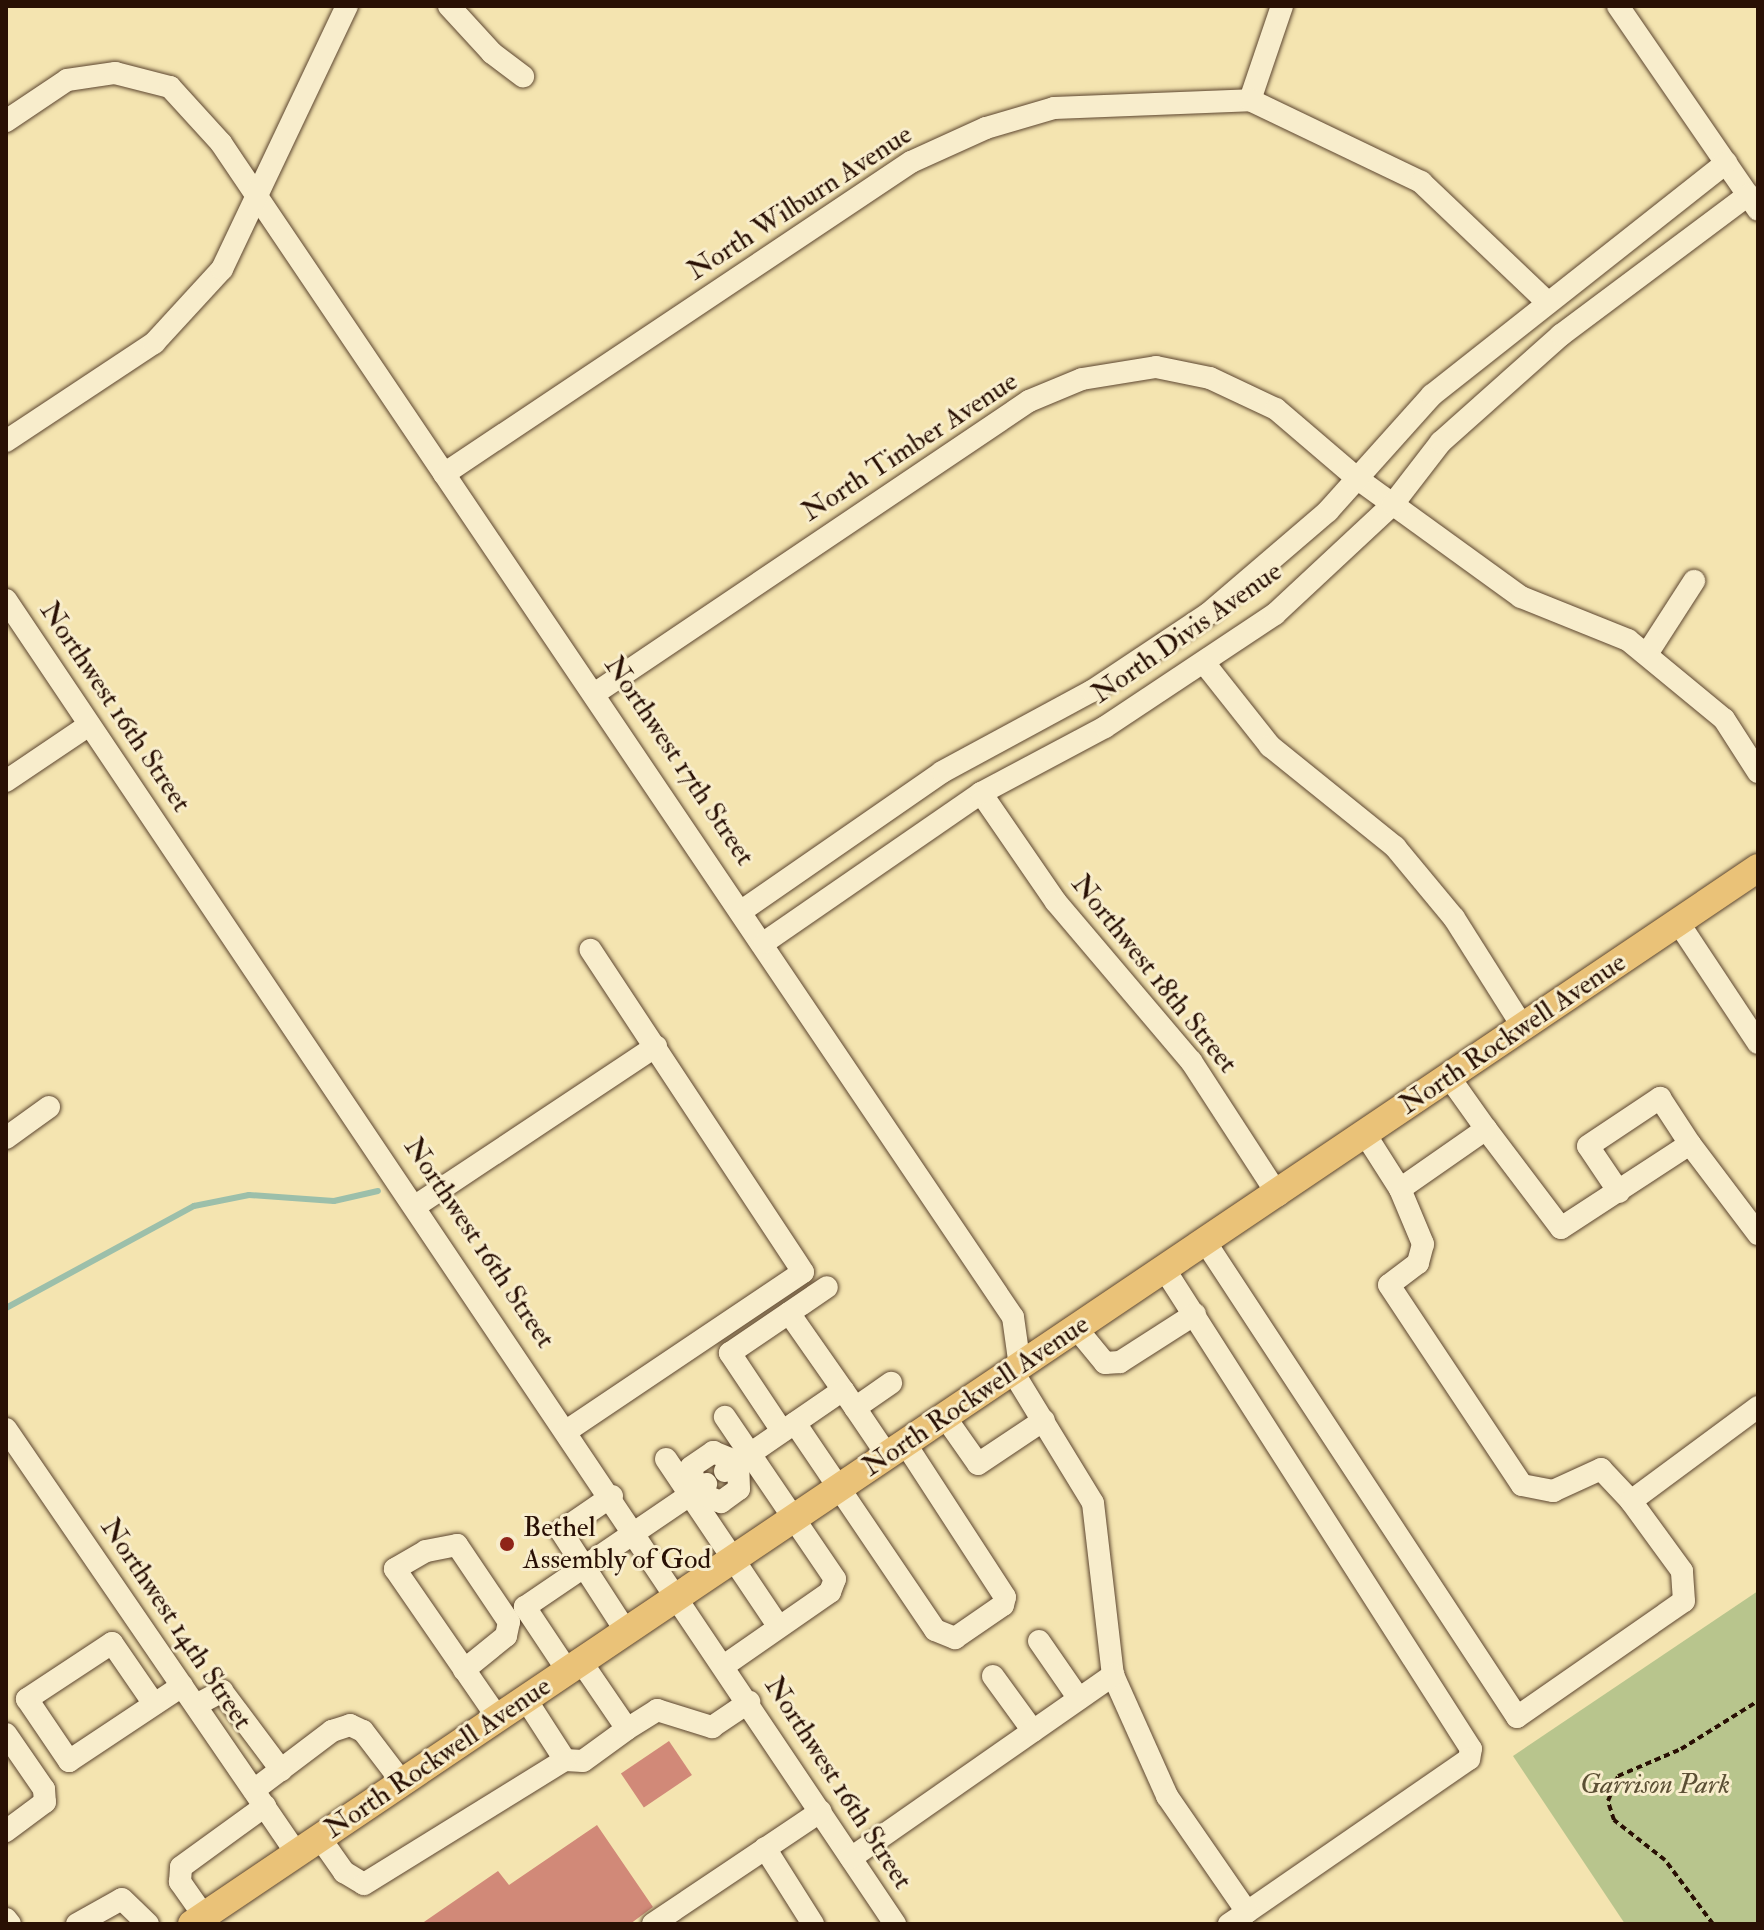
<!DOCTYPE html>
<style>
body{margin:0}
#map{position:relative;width:1764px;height:1930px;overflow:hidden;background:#f4e4b0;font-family:"IM FELL Double Pica",serif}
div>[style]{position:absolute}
.green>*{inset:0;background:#b8c58d}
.stream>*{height:6px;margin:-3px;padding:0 3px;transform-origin:3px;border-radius:3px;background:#9cbfaa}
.building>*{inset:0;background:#d18978;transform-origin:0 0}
.path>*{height:4px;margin-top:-2px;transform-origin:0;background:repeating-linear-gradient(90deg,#291004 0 6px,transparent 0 10px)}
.roads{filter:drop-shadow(0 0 2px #5c452f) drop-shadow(0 0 2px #5c452f)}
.minor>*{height:22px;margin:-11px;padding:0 11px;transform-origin:11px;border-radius:11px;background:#f8edcc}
.major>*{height:28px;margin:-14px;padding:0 14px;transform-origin:14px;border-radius:14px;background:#eac278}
.dots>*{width:22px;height:22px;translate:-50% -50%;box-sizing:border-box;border:4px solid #f8edcc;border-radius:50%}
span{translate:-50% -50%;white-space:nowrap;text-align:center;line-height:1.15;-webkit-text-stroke:6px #f8edcc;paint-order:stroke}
.street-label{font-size:28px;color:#291004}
.poi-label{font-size:28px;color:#291004}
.left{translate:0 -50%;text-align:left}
.park-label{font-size:28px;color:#5b4f34;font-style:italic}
.frame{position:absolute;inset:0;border:8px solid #291004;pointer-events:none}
</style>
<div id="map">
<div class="green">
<div style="clip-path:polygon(1758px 1591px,1758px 1924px,1625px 1924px,1513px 1756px)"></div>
</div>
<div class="stream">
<div style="left:6px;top:1308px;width:214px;rotate:-28.5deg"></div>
<div style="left:194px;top:1206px;width:56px;rotate:-11.3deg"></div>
<div style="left:249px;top:1195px;width:85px;rotate:4deg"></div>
<div style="left:334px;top:1201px;width:45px;rotate:-12.8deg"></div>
</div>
<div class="building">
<div style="left:669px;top:1741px;width:41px;height:58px;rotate:56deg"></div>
<div style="clip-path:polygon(597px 1825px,653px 1907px,630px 1924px,421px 1924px,498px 1871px,509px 1885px)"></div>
</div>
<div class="path">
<div style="left:1713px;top:1924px;width:80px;rotate:-126.9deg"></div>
<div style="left:1665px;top:1860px;width:65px;rotate:-141.9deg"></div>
<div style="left:1614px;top:1820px;width:20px;rotate:-108deg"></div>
<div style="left:1608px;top:1801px;width:27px;rotate:-68deg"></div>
<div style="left:1618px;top:1776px;width:69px;rotate:-23.2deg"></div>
<div style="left:1681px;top:1749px;width:91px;rotate:-31.9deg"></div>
</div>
<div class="roads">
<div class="minor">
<div style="left:449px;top:6px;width:64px;rotate:47.5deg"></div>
<div style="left:492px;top:53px;width:39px;rotate:37deg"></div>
<div style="left:1618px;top:6px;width:247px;rotate:55.5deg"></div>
<div style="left:1250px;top:100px;width:99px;rotate:-71.2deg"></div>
<div style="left:6px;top:121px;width:73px;rotate:-33.9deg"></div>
<div style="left:67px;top:80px;width:49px;rotate:-8.3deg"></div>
<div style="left:115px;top:73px;width:57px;rotate:14.3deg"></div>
<div style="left:170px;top:87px;width:76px;rotate:47.7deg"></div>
<div style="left:221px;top:143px;width:1416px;rotate:56deg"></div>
<div style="left:1013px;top:1317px;width:50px;rotate:82deg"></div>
<div style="left:6px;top:441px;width:178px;rotate:-33.5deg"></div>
<div style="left:154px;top:343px;width:100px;rotate:-47.4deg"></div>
<div style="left:222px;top:269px;width:291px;rotate:-64.6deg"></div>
<div style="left:444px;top:474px;width:562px;rotate:-33.75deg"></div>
<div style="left:911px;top:162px;width:82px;rotate:-24.4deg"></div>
<div style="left:986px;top:128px;width:71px;rotate:-16.4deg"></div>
<div style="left:1054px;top:108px;width:196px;rotate:-2.3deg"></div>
<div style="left:1250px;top:100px;width:190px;rotate:25.6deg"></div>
<div style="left:1421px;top:182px;width:174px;rotate:43.6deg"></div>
<div style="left:6px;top:600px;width:1595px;rotate:56.12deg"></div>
<div style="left:1647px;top:654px;width:87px;rotate:-57.2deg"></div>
<div style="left:1205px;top:664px;width:105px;rotate:51.6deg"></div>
<div style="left:1270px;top:746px;width:161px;rotate:38.9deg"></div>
<div style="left:1395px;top:847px;width:92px;rotate:50.3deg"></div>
<div style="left:1454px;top:918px;width:129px;rotate:57.7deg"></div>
<div style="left:597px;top:692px;width:521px;rotate:-33.96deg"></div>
<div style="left:1029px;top:401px;width:57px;rotate:-22.5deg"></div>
<div style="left:1082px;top:379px;width:75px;rotate:-9.2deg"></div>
<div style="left:1156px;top:367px;width:55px;rotate:11.5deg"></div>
<div style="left:1210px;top:378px;width:73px;rotate:25.2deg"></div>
<div style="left:1276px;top:409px;width:108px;rotate:40.5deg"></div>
<div style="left:1358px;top:479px;width:201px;rotate:35.9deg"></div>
<div style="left:1521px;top:597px;width:115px;rotate:21.9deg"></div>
<div style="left:1628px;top:640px;width:124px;rotate:39.5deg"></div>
<div style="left:1724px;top:719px;width:63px;rotate:57.3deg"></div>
<div style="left:6px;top:781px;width:100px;rotate:-34deg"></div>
<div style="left:981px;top:793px;width:132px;rotate:55.5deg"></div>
<div style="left:1056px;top:902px;width:209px;rotate:49.7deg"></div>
<div style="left:1191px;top:1061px;width:160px;rotate:57deg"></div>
<div style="left:743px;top:910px;width:242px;rotate:-34.7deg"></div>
<div style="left:942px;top:772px;width:170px;rotate:-28.4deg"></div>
<div style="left:1092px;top:691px;width:139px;rotate:-33.6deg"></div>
<div style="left:1208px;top:614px;width:158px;rotate:-40.6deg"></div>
<div style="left:1328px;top:511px;width:156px;rotate:-48.1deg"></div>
<div style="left:1432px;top:395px;width:375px;rotate:-38.3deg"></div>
<div style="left:1678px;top:922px;width:145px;rotate:56.5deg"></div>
<div style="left:765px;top:942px;width:262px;rotate:-34.6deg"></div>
<div style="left:981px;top:793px;width:140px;rotate:-28deg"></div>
<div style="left:1105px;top:727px;width:204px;rotate:-33.6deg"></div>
<div style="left:1275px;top:614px;width:161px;rotate:-43deg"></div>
<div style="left:1393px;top:504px;width:78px;rotate:-52.3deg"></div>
<div style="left:1441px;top:442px;width:161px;rotate:-41.7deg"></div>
<div style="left:1561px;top:335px;width:234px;rotate:-36.8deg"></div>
<div style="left:1486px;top:1129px;width:124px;rotate:52.9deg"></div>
<div style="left:1561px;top:1228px;width:154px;rotate:-33.1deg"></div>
<div style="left:1690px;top:1144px;width:113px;rotate:52.9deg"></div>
<div style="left:1365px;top:1134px;width:65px;rotate:57.5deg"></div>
<div style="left:1400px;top:1189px;width:60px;rotate:67.3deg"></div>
<div style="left:1423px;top:1244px;width:20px;rotate:105deg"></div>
<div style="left:1418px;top:1263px;width:36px;rotate:143deg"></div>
<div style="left:1389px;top:1285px;width:240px;rotate:56.4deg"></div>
<div style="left:1522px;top:1485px;width:32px;rotate:11deg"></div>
<div style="left:1553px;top:1491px;width:53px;rotate:-24.6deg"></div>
<div style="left:1601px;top:1469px;width:44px;rotate:46.8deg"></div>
<div style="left:6px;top:1138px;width:53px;rotate:-35.8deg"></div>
<div style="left:1400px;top:1189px;width:105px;rotate:-34.9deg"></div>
<div style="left:1486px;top:1129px;width:64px;rotate:-125.4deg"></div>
<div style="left:1619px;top:1192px;width:55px;rotate:-124deg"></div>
<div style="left:1588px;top:1146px;width:87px;rotate:-33.7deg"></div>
<div style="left:1660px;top:1098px;width:55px;rotate:56.9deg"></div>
<div style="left:417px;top:1205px;width:287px;rotate:-33.6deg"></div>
<div style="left:1206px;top:1243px;width:567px;rotate:56.73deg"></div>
<div style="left:1517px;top:1717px;width:203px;rotate:-34.8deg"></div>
<div style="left:1684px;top:1601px;width:30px;rotate:-94deg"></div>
<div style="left:1682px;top:1571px;width:87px;rotate:-126.1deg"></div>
<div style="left:1631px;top:1501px;width:158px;rotate:-36.5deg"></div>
<div style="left:1165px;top:1270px;width:568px;rotate:57.43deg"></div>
<div style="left:1471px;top:1749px;width:10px;rotate:101deg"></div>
<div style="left:1469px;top:1759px;width:270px;rotate:145.4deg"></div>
<div style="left:789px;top:1313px;width:94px;rotate:55deg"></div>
<div style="left:1077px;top:1329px;width:44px;rotate:50.5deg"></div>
<div style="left:1105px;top:1363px;width:15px;rotate:-4deg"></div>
<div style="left:1120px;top:1362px;width:89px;rotate:-32.6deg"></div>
<div style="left:1013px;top:1372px;width:153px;rotate:58.6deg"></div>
<div style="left:1093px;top:1503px;width:173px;rotate:83.4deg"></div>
<div style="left:1113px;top:1675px;width:133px;rotate:65.9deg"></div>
<div style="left:1167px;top:1796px;width:141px;rotate:55.4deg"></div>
<div style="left:1247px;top:1912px;width:22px;rotate:146deg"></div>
<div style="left:855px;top:1408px;width:44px;rotate:-34.8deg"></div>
<div style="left:945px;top:1417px;width:57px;rotate:54.9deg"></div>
<div style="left:978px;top:1464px;width:79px;rotate:-33.7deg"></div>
<div style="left:795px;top:1423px;width:250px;rotate:55.9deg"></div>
<div style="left:935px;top:1630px;width:22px;rotate:22deg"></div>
<div style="left:955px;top:1638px;width:58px;rotate:-34.5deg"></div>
<div style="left:1003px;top:1605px;width:8px;rotate:-76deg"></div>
<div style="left:1005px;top:1597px;width:184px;rotate:-123deg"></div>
<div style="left:6px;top:1429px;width:515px;rotate:55.6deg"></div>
<div style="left:568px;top:1430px;width:283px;rotate:-33.9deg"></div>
<div style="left:803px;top:1272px;width:386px;rotate:-123.4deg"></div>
<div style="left:782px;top:1431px;width:94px;rotate:-123.7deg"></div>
<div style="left:730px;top:1353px;width:117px;rotate:-34.2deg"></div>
<div style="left:666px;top:1459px;width:202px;rotate:56.1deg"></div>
<div style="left:725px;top:1471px;width:143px;rotate:-34.5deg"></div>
<div style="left:843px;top:1390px;width:78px;rotate:55.9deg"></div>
<div style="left:696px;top:1492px;width:25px;rotate:-101deg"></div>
<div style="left:691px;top:1467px;width:27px;rotate:-34deg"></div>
<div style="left:713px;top:1452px;width:27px;rotate:22deg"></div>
<div style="left:696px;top:1492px;width:27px;rotate:22deg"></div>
<div style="left:721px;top:1502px;width:22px;rotate:-36deg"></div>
<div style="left:739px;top:1489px;width:27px;rotate:-92deg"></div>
<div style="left:612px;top:1496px;width:62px;rotate:145.5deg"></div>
<div style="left:561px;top:1531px;width:118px;rotate:57.1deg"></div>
<div style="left:1039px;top:1641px;width:70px;rotate:55.4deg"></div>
<div style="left:580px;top:1660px;width:83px;rotate:55.7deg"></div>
<div style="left:627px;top:1729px;width:36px;rotate:-32deg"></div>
<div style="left:657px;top:1710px;width:58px;rotate:17.2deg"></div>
<div style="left:712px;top:1727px;width:45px;rotate:-34deg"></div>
<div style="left:725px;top:1665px;width:128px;rotate:-34.8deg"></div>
<div style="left:830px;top:1592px;width:14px;rotate:-69deg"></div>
<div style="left:835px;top:1579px;width:196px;rotate:-124.2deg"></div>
<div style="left:464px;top:1670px;width:54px;rotate:-39deg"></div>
<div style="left:506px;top:1636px;width:14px;rotate:-78deg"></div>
<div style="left:509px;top:1622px;width:93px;rotate:-124deg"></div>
<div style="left:457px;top:1545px;width:32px;rotate:169deg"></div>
<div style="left:426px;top:1551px;width:36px;rotate:150deg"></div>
<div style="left:395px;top:1569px;width:180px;rotate:55.4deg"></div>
<div style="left:567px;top:1670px;width:76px;rotate:-123.7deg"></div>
<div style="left:525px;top:1607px;width:219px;rotate:-34.2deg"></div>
<div style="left:993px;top:1676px;width:68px;rotate:54deg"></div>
<div style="left:525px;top:1698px;width:74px;rotate:57.2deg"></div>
<div style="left:565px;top:1760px;width:18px;rotate:3deg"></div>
<div style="left:583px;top:1761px;width:54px;rotate:-36deg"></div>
<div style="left:154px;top:1704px;width:74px;rotate:-124.5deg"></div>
<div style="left:112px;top:1643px;width:102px;rotate:146.6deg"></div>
<div style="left:27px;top:1699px;width:75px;rotate:55.9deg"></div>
<div style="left:69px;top:1761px;width:136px;rotate:-33.6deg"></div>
<div style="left:196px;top:1705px;width:30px;rotate:-28deg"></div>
<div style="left:222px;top:1691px;width:99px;rotate:53.2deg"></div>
<div style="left:6px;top:1734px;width:67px;rotate:55.4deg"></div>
<div style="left:44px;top:1789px;width:13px;rotate:86deg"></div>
<div style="left:45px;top:1802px;width:49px;rotate:143.4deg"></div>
<div style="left:254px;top:1790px;width:98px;rotate:-37.1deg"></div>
<div style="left:332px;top:1731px;width:19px;rotate:-18deg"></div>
<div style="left:350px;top:1725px;width:14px;rotate:25deg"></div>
<div style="left:363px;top:1731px;width:64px;rotate:52.6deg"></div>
<div style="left:320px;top:1838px;width:42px;rotate:54.8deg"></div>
<div style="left:344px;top:1872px;width:23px;rotate:31deg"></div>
<div style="left:364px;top:1884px;width:236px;rotate:-31.7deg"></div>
<div style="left:765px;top:1848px;width:90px;rotate:57.7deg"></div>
<div style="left:851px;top:1858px;width:320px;rotate:-34.9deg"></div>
<div style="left:204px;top:1916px;width:42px;rotate:-125.2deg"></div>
<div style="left:180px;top:1882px;width:15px;rotate:-86deg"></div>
<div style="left:181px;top:1867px;width:104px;rotate:-36deg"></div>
<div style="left:6px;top:1919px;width:6px;rotate:51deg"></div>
<div style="left:77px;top:1924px;width:51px;rotate:-29.1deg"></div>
<div style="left:122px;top:1899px;width:36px;rotate:44deg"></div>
<div style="left:653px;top:1924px;width:202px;rotate:-33.9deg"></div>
</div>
<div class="major">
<div style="left:192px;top:1924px;width:1889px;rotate:-33.99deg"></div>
</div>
</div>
<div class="dots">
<div style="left:507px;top:1544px;background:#8f2418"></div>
</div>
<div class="street-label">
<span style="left:800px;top:203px;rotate:-33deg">North Wilburn Avenue</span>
<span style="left:910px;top:447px;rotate:-33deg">North Timber Avenue</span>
<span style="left:1187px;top:633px;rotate:-35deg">North Divis Avenue</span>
<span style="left:115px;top:707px;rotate:56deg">Northwest 16th Street</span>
<span style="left:679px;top:761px;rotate:56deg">Northwest 17th Street</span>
<span style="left:1154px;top:974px;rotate:51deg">Northwest 18th Street</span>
<span style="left:1513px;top:1034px;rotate:-34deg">North Rockwell Avenue</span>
<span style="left:479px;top:1243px;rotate:56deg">Northwest 16th Street</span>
<span style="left:976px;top:1396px;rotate:-34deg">North Rockwell Avenue</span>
<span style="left:176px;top:1624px;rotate:56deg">Northwest 14th Street</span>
<span style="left:438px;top:1758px;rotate:-34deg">North Rockwell Avenue</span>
<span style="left:838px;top:1783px;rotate:57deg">Northwest 16th Street</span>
</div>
<div class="poi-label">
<span class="left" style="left:523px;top:1544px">Bethel<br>Assembly of God</span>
</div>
<div class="park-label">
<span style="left:1655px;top:1785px">Garrison Park</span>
</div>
<div class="frame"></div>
</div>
